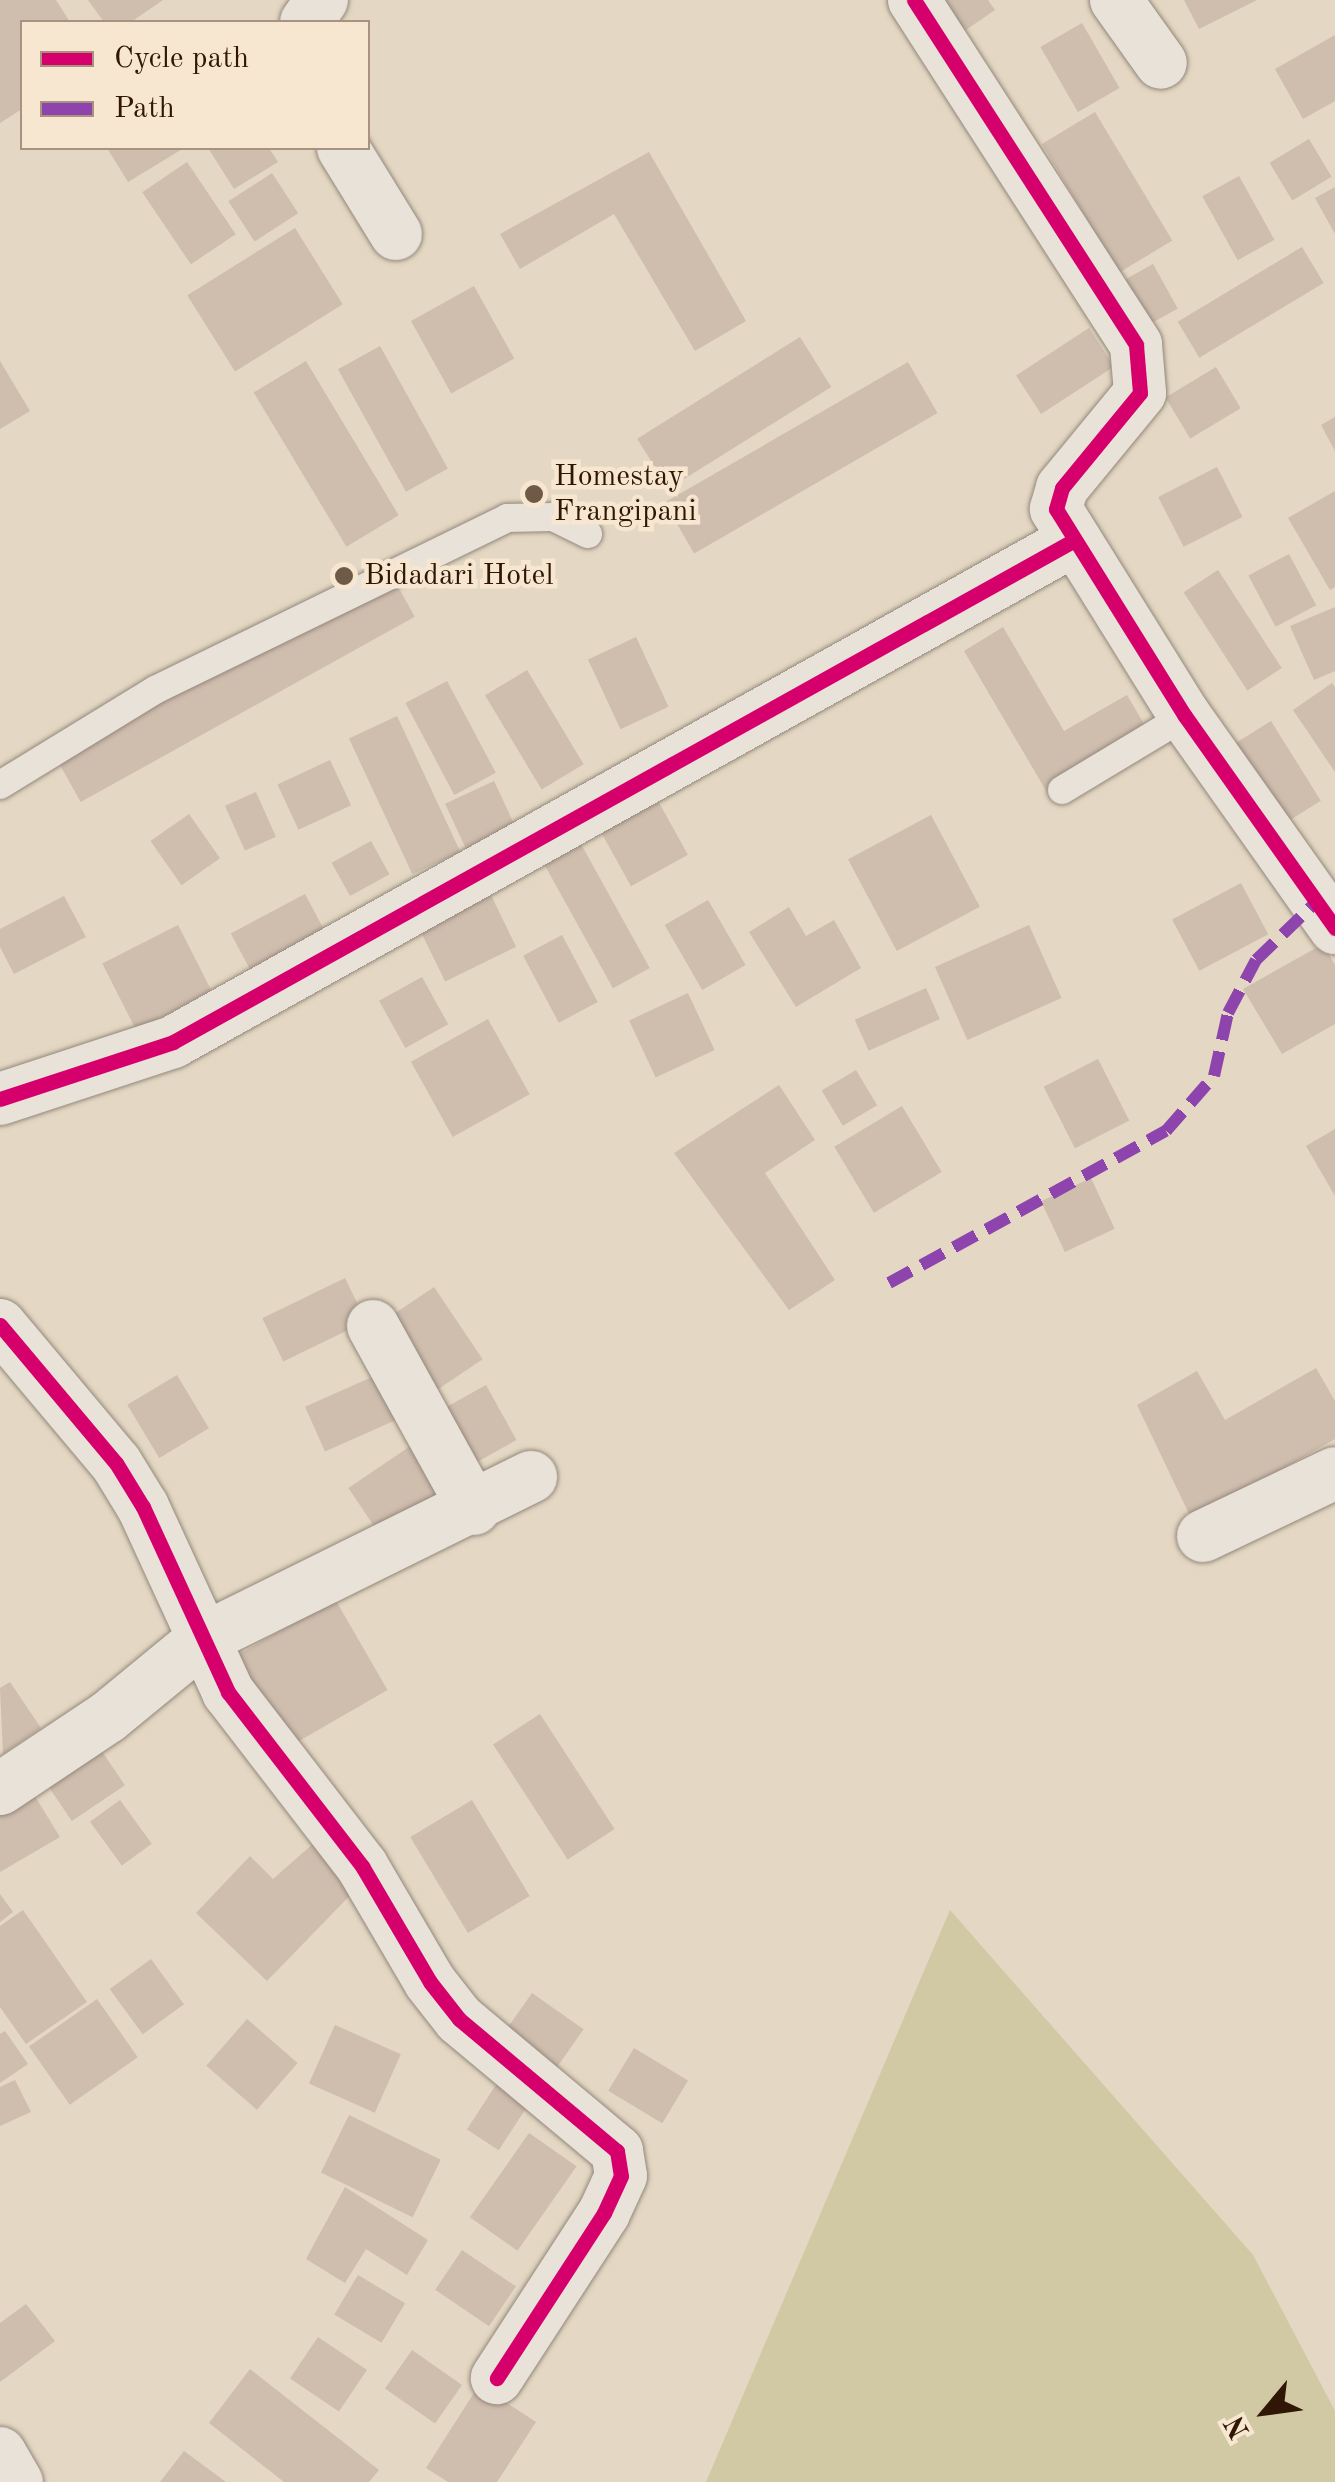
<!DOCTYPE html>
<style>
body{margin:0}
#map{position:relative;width:1335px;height:2482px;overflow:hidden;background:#e4d7c3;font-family:"Old Standard TT",serif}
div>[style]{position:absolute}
.green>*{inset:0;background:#d0c9a3}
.building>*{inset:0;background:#cfbdae;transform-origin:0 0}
.roads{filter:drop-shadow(0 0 2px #93887b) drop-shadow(0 0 2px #93887b)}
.service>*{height:28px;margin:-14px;padding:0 14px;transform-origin:14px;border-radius:14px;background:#e9e2d9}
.minor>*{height:52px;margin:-26px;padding:0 26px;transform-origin:26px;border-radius:26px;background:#e9e2d9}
.quiet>*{height:12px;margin-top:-6px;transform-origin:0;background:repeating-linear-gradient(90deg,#8e44ad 0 25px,transparent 0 37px)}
.cycleway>*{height:15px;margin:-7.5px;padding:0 7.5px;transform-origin:7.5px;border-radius:7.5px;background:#d6006c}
.dots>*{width:28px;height:28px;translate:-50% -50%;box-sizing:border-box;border:5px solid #f7e6d0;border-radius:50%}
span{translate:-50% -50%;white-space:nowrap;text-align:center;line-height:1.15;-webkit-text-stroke:9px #f7e6d0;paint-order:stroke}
.poi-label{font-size:30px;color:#301705}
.left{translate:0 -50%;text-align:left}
.legend{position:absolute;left:20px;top:20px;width:350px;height:130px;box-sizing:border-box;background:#f7e6d0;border:2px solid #a7937f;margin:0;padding:12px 18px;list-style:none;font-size:30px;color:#301705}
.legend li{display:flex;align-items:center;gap:20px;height:50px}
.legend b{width:50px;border:2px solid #a7937f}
.north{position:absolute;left:1215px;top:2362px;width:100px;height:100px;-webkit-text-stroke:8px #f7e6d0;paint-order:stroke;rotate:241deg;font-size:28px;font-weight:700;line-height:40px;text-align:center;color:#301705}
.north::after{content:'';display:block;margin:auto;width:35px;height:45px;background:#301705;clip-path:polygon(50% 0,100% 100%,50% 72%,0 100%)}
</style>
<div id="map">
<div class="green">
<div style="clip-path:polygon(950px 1910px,1253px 2255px,1335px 2411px,1335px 2482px,706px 2482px)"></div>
</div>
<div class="building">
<div style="clip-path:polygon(0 0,56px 0,70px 22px,22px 22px,22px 109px,0 123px)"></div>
<div style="clip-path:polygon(88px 0,163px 0,131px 22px,104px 22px)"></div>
<div style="clip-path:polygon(942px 0,988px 0,995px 10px,963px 32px)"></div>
<div style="clip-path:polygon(1184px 0,1257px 0,1199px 29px)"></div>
<div style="left:1082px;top:23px;width:75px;height:48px;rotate:60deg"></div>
<div style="clip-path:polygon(1335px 35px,1335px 101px,1303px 119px,1275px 69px)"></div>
<div style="left:1095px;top:112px;width:150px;height:62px;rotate:59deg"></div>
<div style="left:1309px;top:139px;width:44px;height:46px;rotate:59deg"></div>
<div style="clip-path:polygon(107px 148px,184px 148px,128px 182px)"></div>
<div style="clip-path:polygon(208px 148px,269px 148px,278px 162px,234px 189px)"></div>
<div style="clip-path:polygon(649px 152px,746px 321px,695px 351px,614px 214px,520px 269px,500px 234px)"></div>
<div style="left:187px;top:162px;width:87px;height:54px;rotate:56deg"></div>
<div style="left:272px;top:173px;width:48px;height:52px;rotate:57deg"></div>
<div style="left:1239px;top:176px;width:73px;height:42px;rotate:61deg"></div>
<div style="clip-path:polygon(1335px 187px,1335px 234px,1315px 198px)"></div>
<div style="left:295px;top:228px;width:90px;height:127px;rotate:58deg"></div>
<div style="left:1302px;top:247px;width:42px;height:145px;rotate:59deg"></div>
<div style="left:1153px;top:264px;width:51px;height:40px;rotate:61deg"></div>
<div style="left:474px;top:286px;width:83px;height:72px;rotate:61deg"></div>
<div style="left:1089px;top:328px;width:46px;height:87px;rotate:57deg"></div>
<div style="left:800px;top:337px;width:59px;height:192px;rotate:58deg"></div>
<div style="left:380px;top:346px;width:140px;height:48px;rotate:61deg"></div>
<div style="clip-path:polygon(0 361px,30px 411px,0 429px)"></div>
<div style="left:306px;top:361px;width:180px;height:61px;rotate:59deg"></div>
<div style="left:908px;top:362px;width:59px;height:281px;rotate:60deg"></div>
<div style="left:1216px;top:367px;width:48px;height:59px;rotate:59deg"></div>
<div style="clip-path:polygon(1335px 417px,1335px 451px,1321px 425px)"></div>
<div style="left:1217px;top:467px;width:56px;height:66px;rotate:63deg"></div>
<div style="clip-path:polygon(1335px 491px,1335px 587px,1330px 590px,1288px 518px)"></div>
<div style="left:1289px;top:554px;width:58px;height:46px;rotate:62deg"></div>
<div style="left:1218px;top:570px;width:117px;height:41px;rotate:57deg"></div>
<div style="left:391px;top:574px;width:49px;height:382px;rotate:61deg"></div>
<div style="clip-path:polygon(1335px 607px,1335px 671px,1314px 680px,1290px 626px)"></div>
<div style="clip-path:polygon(1003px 627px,1064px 731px,1127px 695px,1150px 734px,1048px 794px,964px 651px)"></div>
<div style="left:636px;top:637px;width:77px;height:53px;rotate:65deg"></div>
<div style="left:527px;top:670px;width:110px;height:49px;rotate:59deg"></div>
<div style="left:447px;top:681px;width:104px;height:47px;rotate:62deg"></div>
<div style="clip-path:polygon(1332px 683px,1335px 687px,1335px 772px,1293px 710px)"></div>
<div style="left:397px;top:716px;width:150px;height:53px;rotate:65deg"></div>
<div style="left:1271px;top:721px;width:94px;height:41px;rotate:58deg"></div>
<div style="left:330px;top:760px;width:50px;height:58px;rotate:65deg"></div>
<div style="left:494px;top:781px;width:55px;height:54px;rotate:65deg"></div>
<div style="left:652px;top:790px;width:74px;height:65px;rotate:61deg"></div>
<div style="left:256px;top:792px;width:49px;height:34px;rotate:66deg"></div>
<div style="left:189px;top:814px;width:54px;height:47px;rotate:55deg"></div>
<div style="left:931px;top:815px;width:104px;height:94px;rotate:62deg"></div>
<div style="left:576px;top:835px;width:152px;height:42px;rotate:61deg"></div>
<div style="left:371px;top:841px;width:38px;height:45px;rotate:61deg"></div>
<div style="left:485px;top:883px;width:71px;height:79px;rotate:64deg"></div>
<div style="left:1241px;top:883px;width:58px;height:78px;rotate:62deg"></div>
<div style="left:305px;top:894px;width:44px;height:84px;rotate:62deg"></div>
<div style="clip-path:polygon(64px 896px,86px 937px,14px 974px,0 947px,0 929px)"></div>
<div style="left:708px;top:900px;width:75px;height:50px;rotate:60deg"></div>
<div style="clip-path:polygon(789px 907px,806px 936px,834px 920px,861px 968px,796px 1007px,749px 932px)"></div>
<div style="left:178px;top:925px;width:75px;height:85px;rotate:63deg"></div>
<div style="left:1029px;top:925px;width:80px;height:103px;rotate:66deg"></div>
<div style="left:562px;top:935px;width:76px;height:44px;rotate:62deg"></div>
<div style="clip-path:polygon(1323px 944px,1335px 965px,1335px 1024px,1282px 1054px,1243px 989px)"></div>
<div style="left:422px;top:977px;width:54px;height:49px;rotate:61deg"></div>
<div style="left:926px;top:988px;width:34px;height:78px;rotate:66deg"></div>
<div style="left:688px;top:993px;width:63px;height:65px;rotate:65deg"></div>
<div style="left:488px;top:1019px;width:86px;height:88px;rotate:61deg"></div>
<div style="left:1098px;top:1059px;width:69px;height:61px;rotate:63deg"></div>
<div style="left:856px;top:1070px;width:41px;height:40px;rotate:59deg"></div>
<div style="clip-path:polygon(779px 1085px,815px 1140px,765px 1173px,835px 1280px,789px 1310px,674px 1153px)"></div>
<div style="left:902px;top:1106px;width:77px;height:79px;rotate:59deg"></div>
<div style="clip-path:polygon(1335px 1129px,1335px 1196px,1306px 1146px)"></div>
<div style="left:1091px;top:1178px;width:56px;height:55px;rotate:65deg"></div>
<div style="left:345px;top:1278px;width:48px;height:92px;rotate:64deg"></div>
<div style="left:434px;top:1287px;width:87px;height:62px;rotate:56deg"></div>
<div style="clip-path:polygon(1316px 1368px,1335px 1401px,1335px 1439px,1192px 1520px,1137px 1405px,1197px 1371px,1225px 1420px)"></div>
<div style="left:390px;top:1369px;width:49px;height:93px;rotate:66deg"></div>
<div style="left:177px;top:1375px;width:62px;height:58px;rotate:59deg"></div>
<div style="left:486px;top:1385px;width:63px;height:54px;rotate:61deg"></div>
<div style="left:418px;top:1441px;width:54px;height:84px;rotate:56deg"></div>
<div style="left:335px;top:1599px;width:105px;height:117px;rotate:60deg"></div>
<div style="clip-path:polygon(10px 1682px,41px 1728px,3px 1754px,0 1688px)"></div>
<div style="left:540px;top:1714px;width:137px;height:56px;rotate:57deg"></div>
<div style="left:93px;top:1738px;width:57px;height:64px;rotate:56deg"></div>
<div style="clip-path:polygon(28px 1785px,60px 1837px,0 1872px,0 1801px)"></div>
<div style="left:120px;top:1800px;width:54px;height:37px;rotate:54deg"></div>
<div style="left:472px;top:1800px;width:112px;height:72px;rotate:59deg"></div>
<div style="clip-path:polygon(323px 1835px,364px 1881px,267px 1981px,196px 1913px,250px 1856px,273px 1879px)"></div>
<div style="clip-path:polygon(0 1894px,13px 1912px,0 1922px)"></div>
<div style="clip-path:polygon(23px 1910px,87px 2002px,26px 2044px,0 2007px,0 1926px)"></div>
<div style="left:151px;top:1959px;width:56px;height:51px;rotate:54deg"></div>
<div style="left:532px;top:1993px;width:63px;height:48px;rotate:35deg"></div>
<div style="left:97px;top:1999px;width:71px;height:83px;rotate:55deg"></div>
<div style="left:247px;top:2019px;width:67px;height:62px;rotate:41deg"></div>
<div style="left:335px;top:2025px;width:72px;height:64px;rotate:24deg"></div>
<div style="clip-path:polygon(5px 2031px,28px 2064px,0 2083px,0 2034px)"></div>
<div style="left:634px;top:2048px;width:63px;height:50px;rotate:31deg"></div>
<div style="clip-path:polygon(15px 2080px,31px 2112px,0 2126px,0 2087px)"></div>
<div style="left:499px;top:2080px;width:38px;height:59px;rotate:33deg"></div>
<div style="left:349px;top:2115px;width:102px;height:64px;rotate:26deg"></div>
<div style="left:529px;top:2133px;width:58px;height:103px;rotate:35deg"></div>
<div style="clip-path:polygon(345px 2187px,428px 2240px,407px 2275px,366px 2249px,345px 2283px,306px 2259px)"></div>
<div style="left:462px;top:2250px;width:65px;height:48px;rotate:34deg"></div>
<div style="left:358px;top:2275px;width:55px;height:46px;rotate:31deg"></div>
<div style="clip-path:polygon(26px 2304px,55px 2341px,0 2382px,0 2323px)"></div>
<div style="left:318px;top:2337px;width:59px;height:50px;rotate:34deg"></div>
<div style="left:412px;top:2350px;width:61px;height:47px;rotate:35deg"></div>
<div style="clip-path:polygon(250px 2369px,379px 2470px,369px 2482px,284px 2482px,209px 2423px)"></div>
<div style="clip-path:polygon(479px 2385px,536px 2422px,497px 2482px,448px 2482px,426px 2468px)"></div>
<div style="clip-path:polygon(184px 2451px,226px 2482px,160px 2482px)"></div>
</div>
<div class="roads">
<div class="service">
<div style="left:0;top:785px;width:182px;rotate:-31.5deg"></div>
<div style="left:155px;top:690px;width:392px;rotate:-26deg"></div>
<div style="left:507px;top:518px;width:46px;rotate:-1.2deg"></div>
<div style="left:553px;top:517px;width:39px;rotate:26deg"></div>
<div style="left:1062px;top:790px;width:144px;rotate:-31deg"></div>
</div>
<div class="minor">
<div style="left:914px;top:0;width:410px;rotate:57.2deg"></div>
<div style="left:1136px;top:345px;width:48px;rotate:85.2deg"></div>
<div style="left:1140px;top:393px;width:123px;rotate:129.4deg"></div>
<div style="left:1062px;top:488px;width:22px;rotate:106deg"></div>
<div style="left:1056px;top:509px;width:244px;rotate:58.1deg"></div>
<div style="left:1185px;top:716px;width:260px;rotate:54.7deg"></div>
<div style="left:1116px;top:0;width:77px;rotate:54.5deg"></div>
<div style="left:306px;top:22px;width:27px;rotate:-54deg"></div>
<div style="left:343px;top:148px;width:101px;rotate:58.4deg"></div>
<div style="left:0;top:1099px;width:182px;rotate:-18.2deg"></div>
<div style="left:173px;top:1042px;width:1028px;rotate:-29.11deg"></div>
<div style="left:0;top:1325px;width:180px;rotate:50deg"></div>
<div style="left:116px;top:1463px;width:52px;rotate:58.5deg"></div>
<div style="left:143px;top:1507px;width:204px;rotate:65.3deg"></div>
<div style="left:228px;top:1692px;width:220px;rotate:52.4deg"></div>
<div style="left:362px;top:1866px;width:134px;rotate:59.6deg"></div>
<div style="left:430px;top:1982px;width:47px;rotate:51.9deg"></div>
<div style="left:459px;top:2019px;width:206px;rotate:39.9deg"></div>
<div style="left:617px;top:2151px;width:25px;rotate:81deg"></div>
<div style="left:621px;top:2176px;width:41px;rotate:114.7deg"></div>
<div style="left:604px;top:2213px;width:197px;rotate:123deg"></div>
<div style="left:373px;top:1326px;width:209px;rotate:61.1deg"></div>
<div style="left:1203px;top:1536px;width:146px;rotate:-25.5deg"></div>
<div style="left:0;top:1789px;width:130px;rotate:-33.7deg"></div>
<div style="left:108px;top:1717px;width:123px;rotate:-39.4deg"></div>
<div style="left:203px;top:1639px;width:366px;rotate:-26.3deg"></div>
<div style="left:0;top:2453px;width:34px;rotate:60deg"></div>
</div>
</div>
<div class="quiet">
<div style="left:889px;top:1283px;width:316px;rotate:-28.8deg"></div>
<div style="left:1166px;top:1131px;width:73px;rotate:-48.9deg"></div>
<div style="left:1214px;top:1076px;width:65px;rotate:-77.5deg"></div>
<div style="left:1228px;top:1013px;width:60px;rotate:-62.2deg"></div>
<div style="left:1256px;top:960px;width:85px;rotate:-44deg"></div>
</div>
<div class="cycleway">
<div style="left:914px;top:0;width:410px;rotate:57.2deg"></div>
<div style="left:1136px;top:345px;width:48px;rotate:85.2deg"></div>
<div style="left:1140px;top:393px;width:123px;rotate:129.4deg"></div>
<div style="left:1062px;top:488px;width:22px;rotate:106deg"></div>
<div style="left:1056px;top:509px;width:244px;rotate:58.1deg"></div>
<div style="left:1185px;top:716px;width:260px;rotate:54.7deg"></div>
<div style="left:0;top:1099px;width:182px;rotate:-18.2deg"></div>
<div style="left:173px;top:1042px;width:1028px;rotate:-29.11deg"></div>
<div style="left:0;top:1325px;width:180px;rotate:50deg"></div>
<div style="left:116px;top:1463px;width:52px;rotate:58.5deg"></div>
<div style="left:143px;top:1507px;width:204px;rotate:65.3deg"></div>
<div style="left:228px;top:1692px;width:220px;rotate:52.4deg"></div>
<div style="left:362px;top:1866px;width:134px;rotate:59.6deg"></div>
<div style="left:430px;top:1982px;width:47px;rotate:51.9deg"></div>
<div style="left:459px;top:2019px;width:206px;rotate:39.9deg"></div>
<div style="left:617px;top:2151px;width:25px;rotate:81deg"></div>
<div style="left:621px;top:2176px;width:41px;rotate:114.7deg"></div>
<div style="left:604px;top:2213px;width:197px;rotate:123deg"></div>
</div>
<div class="dots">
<div style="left:534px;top:494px;background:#6f5a48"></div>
<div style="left:344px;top:576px;background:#6f5a48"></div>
</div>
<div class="poi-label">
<span class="left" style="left:554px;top:494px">Homestay<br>Frangipani</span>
<span class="left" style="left:364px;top:576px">Bidadari Hotel</span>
</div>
<ul class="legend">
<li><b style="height:12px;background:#d6006c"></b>Cycle path</li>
<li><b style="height:12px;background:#8e44ad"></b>Path</li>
</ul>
<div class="north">N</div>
</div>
